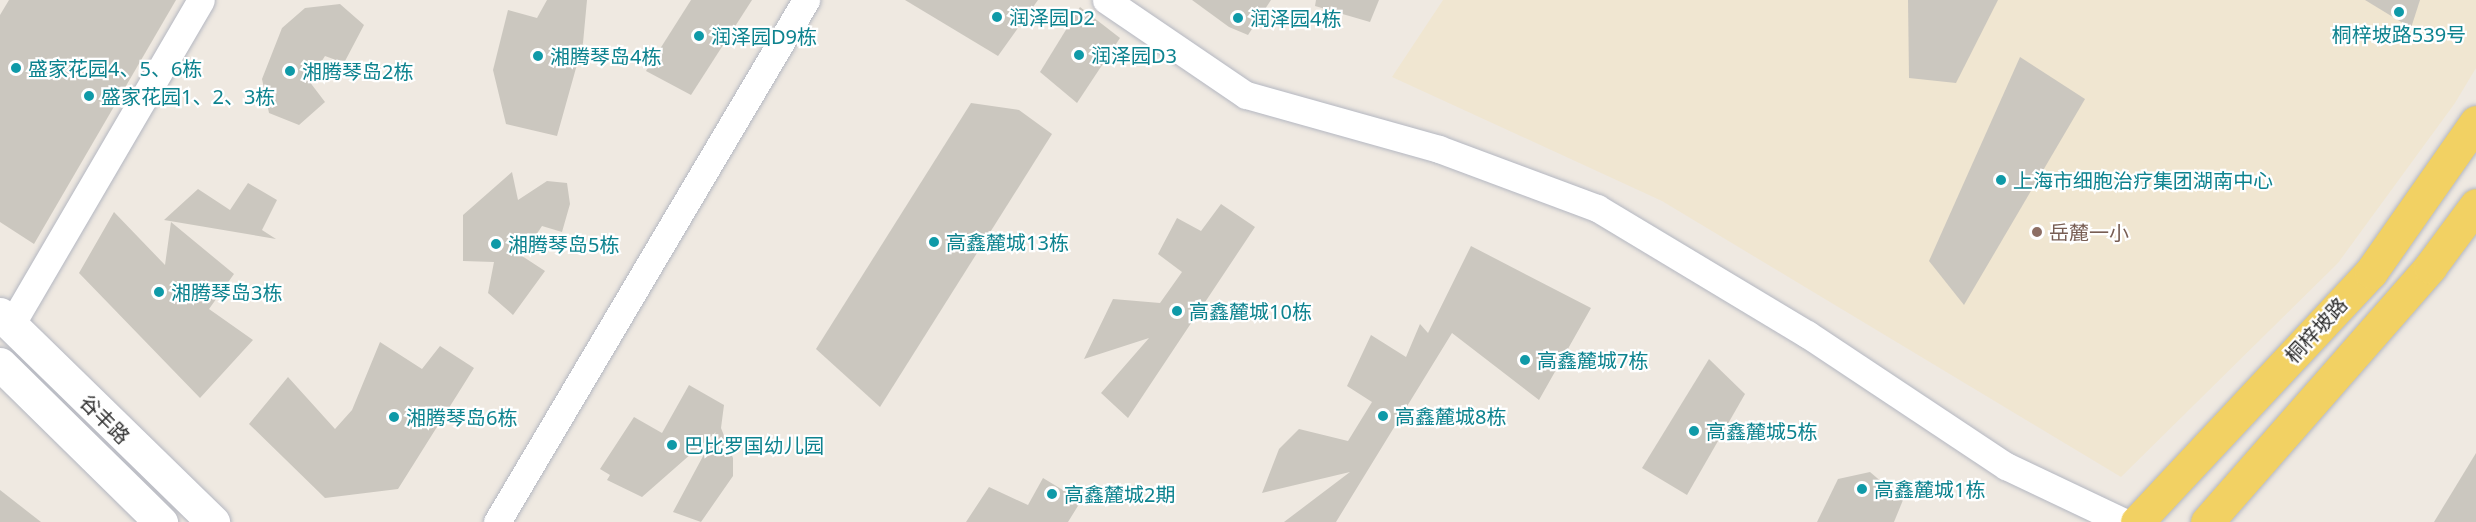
<!DOCTYPE html>
<meta charset="utf-8">
<style>
body{margin:0}
#map{position:relative;width:2476px;height:522px;overflow:hidden;background:#efe9e1;font-family:"Noto Sans","Noto Sans SC",sans-serif}
div>[style]{position:absolute}
.education>*{inset:0;background:#f0e6d1}
.building>*{inset:0;background:#cbc7bf}
.roads{filter:drop-shadow(0 0 2px #b4b7c1) drop-shadow(0 0 2px #b4b7c1)}
.minor>*{height:27px;margin:-13.5px;padding:0 13.5px;transform-origin:13.5px;border-radius:13.5px;background:#fff}
.tertiary>*{height:33px;margin:-16.5px;padding:0 16.5px;transform-origin:16.5px;border-radius:16.5px;background:#fff}
.primary>*{height:33px;margin:-16.5px;padding:0 16.5px;transform-origin:16.5px;border-radius:16.5px;background:#f2d163}
.dots>*{width:16px;height:16px;translate:-50% -50%;box-sizing:border-box;border:3px solid #fff;border-radius:50%}
span{translate:-50% -50%;white-space:nowrap;text-align:center;line-height:1.15;-webkit-text-stroke:4.5px #fff;paint-order:stroke}
.culture-label{font-size:20px;color:#0d838f}
.left{translate:0 -50%;text-align:left}
.education-label{font-size:20px;color:#785e54}
.street-label{font-size:20px;color:#2e2e2e}
</style>
<div id="map">
<div class="education">
<div style="clip-path:polygon(1443px 0,2476px 0,2476px 68px,2455px 103px,2338px 263px,2121px 477px,1662px 201px,1392px 77px)"></div>
</div>
<div class="building">
<div style="clip-path:polygon(9px 0,176px 0,34px 244px,0 222px,0 15px)"></div>
<div style="clip-path:polygon(547px 0,587px 0,583px 43px,557px 136px,506px 124px,493px 70px,508px 10px,537px 18px)"></div>
<div style="clip-path:polygon(691px 0,752px 0,691px 95px,646px 71px)"></div>
<div style="clip-path:polygon(905px 0,1038px 0,998px 56px)"></div>
<div style="clip-path:polygon(1192px 0,1271px 0,1248px 35px,1229px 27px)"></div>
<div style="clip-path:polygon(1316px 0,1379px 0,1370px 22px,1315px 6px)"></div>
<div style="clip-path:polygon(1908px 0,1998px 0,1956px 83px,1909px 78px)"></div>
<div style="clip-path:polygon(2365px 0,2420px 0,2411px 28px)"></div>
<div style="clip-path:polygon(340px 4px,364px 25px,344px 63px,325px 56px,309px 81px,325px 102px,299px 125px,269px 113px,262px 79px,282px 28px,305px 8px)"></div>
<div style="clip-path:polygon(1080px 7px,1120px 38px,1077px 103px,1040px 72px)"></div>
<div style="clip-path:polygon(2020px 57px,2085px 99px,1964px 305px,1929px 261px)"></div>
<div style="clip-path:polygon(971px 103px,1019px 110px,1052px 134px,880px 407px,816px 349px)"></div>
<div style="clip-path:polygon(512px 172px,518px 200px,547px 181px,567px 183px,570px 204px,562px 232px,542px 226px,522px 256px,545px 271px,513px 315px,488px 293px,494px 262px,463px 261px,463px 215px)"></div>
<div style="clip-path:polygon(248px 183px,277px 200px,262px 230px,276px 239px,164px 220px,198px 189px,230px 210px)"></div>
<div style="clip-path:polygon(1221px 204px,1255px 227px,1128px 418px,1101px 393px,1149px 338px,1084px 359px,1113px 299px,1160px 303px,1182px 272px,1158px 254px,1177px 218px,1201px 231px)"></div>
<div style="clip-path:polygon(114px 212px,165px 265px,171px 222px,234px 274px,209px 309px,253px 340px,200px 398px,79px 273px)"></div>
<div style="clip-path:polygon(1471px 246px,1591px 308px,1539px 400px,1452px 333px,1336px 522px,1284px 522px,1350px 472px,1262px 493px,1279px 449px,1299px 429px,1348px 441px,1372px 402px,1347px 386px,1371px 335px,1406px 357px,1420px 324px,1428px 333px)"></div>
<div style="clip-path:polygon(380px 342px,422px 369px,440px 346px,474px 368px,398px 489px,325px 498px,249px 424px,288px 377px,335px 429px,352px 410px)"></div>
<div style="clip-path:polygon(1709px 359px,1745px 394px,1687px 495px,1642px 468px)"></div>
<div style="clip-path:polygon(689px 385px,724px 405px,721px 428px,733px 458px,733px 476px,701px 522px,673px 512px,716px 432px,642px 497px,607px 480px,610px 475px,600px 469px,634px 417px,662px 433px)"></div>
<div style="clip-path:polygon(2476px 453px,2476px 522px,2434px 522px)"></div>
<div style="clip-path:polygon(1870px 472px,1903px 500px,1894px 522px,1817px 522px,1838px 479px)"></div>
<div style="clip-path:polygon(1043px 478px,1081px 501px,1068px 522px,966px 522px,989px 487px,1028px 505px)"></div>
<div style="clip-path:polygon(0 490px,41px 522px,0 522px)"></div>
</div>
<div class="roads">
<div class="minor">
<div style="left:1106px;top:0;width:169px;rotate:34.2deg"></div>
<div style="left:1246px;top:95px;width:200px;rotate:15.6deg"></div>
<div style="left:1439px;top:149px;width:169px;rotate:20.5deg"></div>
<div style="left:1597px;top:208px;width:245px;rotate:31deg"></div>
<div style="left:1807px;top:334px;width:239px;rotate:33.6deg"></div>
<div style="left:2006px;top:466px;width:131px;rotate:25.4deg"></div>
<div style="left:11px;top:325px;width:376px;rotate:-59.7deg"></div>
<div style="left:497px;top:522px;width:607px;rotate:-59.38deg"></div>
</div>
<div class="tertiary">
<div style="left:0;top:314px;width:298px;rotate:44.3deg"></div>
<div style="left:0;top:364px;width:226px;rotate:44.5deg"></div>
</div>
<div class="primary">
<div style="left:2137px;top:522px;width:342px;rotate:-46.9deg"></div>
<div style="left:2371px;top:272px;width:183px;rotate:-55deg"></div>
<div style="left:2207px;top:522px;width:339px;rotate:-48.8deg"></div>
<div style="left:2430px;top:267px;width:77px;rotate:-53.4deg"></div>
</div>
</div>
<div class="dots">
<div style="left:2399px;top:12px;background:#0f9aa8"></div>
<div style="left:997px;top:17px;background:#0f9aa8"></div>
<div style="left:1238px;top:18px;background:#0f9aa8"></div>
<div style="left:699px;top:36px;background:#0f9aa8"></div>
<div style="left:1079px;top:55px;background:#0f9aa8"></div>
<div style="left:538px;top:56px;background:#0f9aa8"></div>
<div style="left:16px;top:68px;background:#0f9aa8"></div>
<div style="left:290px;top:71px;background:#0f9aa8"></div>
<div style="left:89px;top:96px;background:#0f9aa8"></div>
<div style="left:2001px;top:180px;background:#0f9aa8"></div>
<div style="left:2037px;top:232px;background:#8d6e63"></div>
<div style="left:934px;top:242px;background:#0f9aa8"></div>
<div style="left:496px;top:244px;background:#0f9aa8"></div>
<div style="left:159px;top:292px;background:#0f9aa8"></div>
<div style="left:1177px;top:311px;background:#0f9aa8"></div>
<div style="left:1525px;top:360px;background:#0f9aa8"></div>
<div style="left:1383px;top:416px;background:#0f9aa8"></div>
<div style="left:394px;top:417px;background:#0f9aa8"></div>
<div style="left:1694px;top:431px;background:#0f9aa8"></div>
<div style="left:672px;top:445px;background:#0f9aa8"></div>
<div style="left:1862px;top:489px;background:#0f9aa8"></div>
<div style="left:1052px;top:494px;background:#0f9aa8"></div>
</div>
<div class="culture-label">
<span class="left" style="left:1009px;top:17px">润泽园D2</span>
<span class="left" style="left:1250px;top:18px">润泽园4栋</span>
<span style="left:2399px;top:34px">桐梓坡路539号</span>
<span class="left" style="left:711px;top:36px">润泽园D9栋</span>
<span class="left" style="left:1091px;top:55px">润泽园D3</span>
<span class="left" style="left:550px;top:56px">湘腾琴岛4栋</span>
<span class="left" style="left:28px;top:68px">盛家花园4、5、6栋</span>
<span class="left" style="left:302px;top:71px">湘腾琴岛2栋</span>
<span class="left" style="left:101px;top:96px">盛家花园1、2、3栋</span>
<span class="left" style="left:2013px;top:180px">上海市细胞治疗集团湖南中心</span>
<span class="left" style="left:946px;top:242px">高鑫麓城13栋</span>
<span class="left" style="left:508px;top:244px">湘腾琴岛5栋</span>
<span class="left" style="left:171px;top:292px">湘腾琴岛3栋</span>
<span class="left" style="left:1189px;top:311px">高鑫麓城10栋</span>
<span class="left" style="left:1537px;top:360px">高鑫麓城7栋</span>
<span class="left" style="left:1395px;top:416px">高鑫麓城8栋</span>
<span class="left" style="left:406px;top:417px">湘腾琴岛6栋</span>
<span class="left" style="left:1706px;top:431px">高鑫麓城5栋</span>
<span class="left" style="left:684px;top:445px">巴比罗国幼儿园</span>
<span class="left" style="left:1874px;top:489px">高鑫麓城1栋</span>
<span class="left" style="left:1064px;top:494px">高鑫麓城2期</span>
</div>
<div class="education-label">
<span class="left" style="left:2049px;top:232px">岳麓一小</span>
</div>
<div class="street-label">
<span style="left:2316px;top:330px;rotate:-47deg">桐梓坡路</span>
<span style="left:105px;top:419px;rotate:45deg">谷丰路</span>
</div>
</div>
